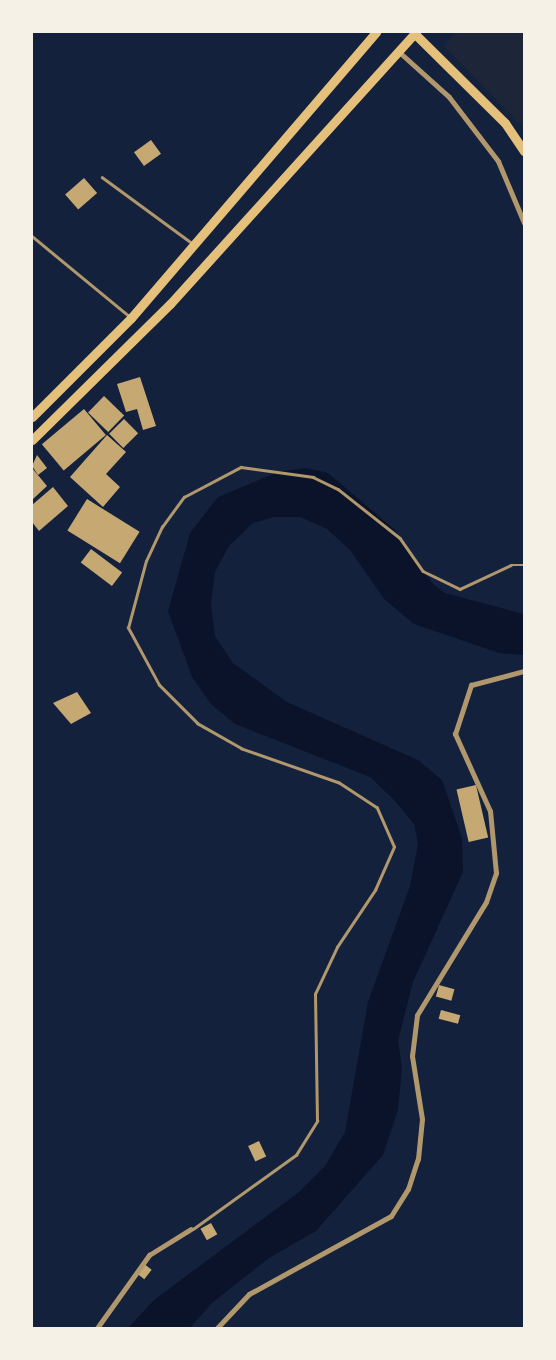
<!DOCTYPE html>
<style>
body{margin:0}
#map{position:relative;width:556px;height:1360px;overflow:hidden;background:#14213d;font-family:"Exo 2",sans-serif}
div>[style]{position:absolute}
.green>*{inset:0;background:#1d2539}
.water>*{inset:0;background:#0b132b}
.building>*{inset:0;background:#c6a872;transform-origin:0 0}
.service>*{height:2.5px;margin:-1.25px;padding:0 1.25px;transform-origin:1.25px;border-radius:1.25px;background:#b1986c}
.minor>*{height:5px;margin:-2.5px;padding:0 2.5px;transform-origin:2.5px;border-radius:2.5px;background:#b1986c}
.trunk>*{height:9px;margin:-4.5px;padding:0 4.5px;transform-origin:4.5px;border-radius:4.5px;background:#e5c07b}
span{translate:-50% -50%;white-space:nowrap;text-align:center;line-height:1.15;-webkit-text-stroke:6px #f6f1e7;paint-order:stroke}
.frame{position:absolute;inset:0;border:33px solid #f6f1e7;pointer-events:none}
</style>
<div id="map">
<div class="green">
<div style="clip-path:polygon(456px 32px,524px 32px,524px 128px,444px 46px)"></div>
</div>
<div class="water">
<div style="clip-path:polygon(306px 468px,328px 473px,395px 530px,433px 584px,445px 593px,524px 614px,524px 655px,499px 653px,414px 624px,384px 599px,350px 550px,327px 529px,300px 517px,274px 517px,253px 523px,229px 546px,215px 572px,211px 604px,215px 636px,233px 663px,287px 702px,418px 760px,442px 780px,462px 838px,463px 872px,413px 982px,398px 1041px,402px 1067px,398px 1110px,383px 1155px,316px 1231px,269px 1258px,212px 1303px,190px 1328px,128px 1328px,154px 1300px,299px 1192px,325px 1166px,345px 1132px,368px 1002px,410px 886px,418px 844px,414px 824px,394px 800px,370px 777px,235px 724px,211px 704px,192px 677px,168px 611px,190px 533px,218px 497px,278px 472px)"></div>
</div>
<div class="building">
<div style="left:151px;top:140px;width:17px;height:21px;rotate:54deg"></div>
<div style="left:84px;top:178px;width:20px;height:25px;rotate:49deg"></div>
<div style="clip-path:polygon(140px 377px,156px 426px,143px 430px,137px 409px,126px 412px,117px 384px)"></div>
<div style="left:104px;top:396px;width:28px;height:23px;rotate:44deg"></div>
<div style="left:84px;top:409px;width:34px;height:55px;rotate:50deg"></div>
<div style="left:124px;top:419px;width:20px;height:21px;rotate:45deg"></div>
<div style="clip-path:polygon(107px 435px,126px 452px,106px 474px,120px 487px,103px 507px,70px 477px)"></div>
<div style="clip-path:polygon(37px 455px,47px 468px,38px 475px,32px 466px)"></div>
<div style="clip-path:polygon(32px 468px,47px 486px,32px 500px)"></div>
<div style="clip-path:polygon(53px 487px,68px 506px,39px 531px,32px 522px,32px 505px)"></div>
<div style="left:87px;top:499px;width:62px;height:37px;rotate:32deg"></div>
<div style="left:91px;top:549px;width:39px;height:17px;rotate:37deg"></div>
<div style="clip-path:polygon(77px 692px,91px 713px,71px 724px,53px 703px)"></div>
<div style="left:476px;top:785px;width:54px;height:20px;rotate:77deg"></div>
<div style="left:439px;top:985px;width:16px;height:12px;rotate:15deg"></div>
<div style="left:441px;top:1010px;width:20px;height:9px;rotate:15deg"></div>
<div style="left:259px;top:1141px;width:17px;height:12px;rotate:65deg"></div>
<div style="left:211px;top:1223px;width:13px;height:12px;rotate:61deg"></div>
<div style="left:143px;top:1263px;width:11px;height:12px;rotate:38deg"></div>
</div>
<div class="service">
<div style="left:102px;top:177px;width:112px;rotate:36.3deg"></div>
<div style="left:32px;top:236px;width:126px;rotate:39.5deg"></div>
<div style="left:193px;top:1229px;width:127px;rotate:-35.7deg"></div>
<div style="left:296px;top:1155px;width:40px;rotate:-58deg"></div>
<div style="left:317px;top:1121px;width:127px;rotate:-90.9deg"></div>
<div style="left:315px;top:994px;width:52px;rotate:-64.9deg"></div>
<div style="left:337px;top:947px;width:69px;rotate:-56.3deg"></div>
<div style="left:375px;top:890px;width:47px;rotate:-66.2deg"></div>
<div style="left:394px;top:847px;width:43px;rotate:-113.6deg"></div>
<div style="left:377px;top:808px;width:45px;rotate:-146.7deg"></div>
<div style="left:339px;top:783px;width:103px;rotate:-160.7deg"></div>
<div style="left:242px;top:749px;width:51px;rotate:-150.4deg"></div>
<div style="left:198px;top:724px;width:55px;rotate:-135deg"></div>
<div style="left:159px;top:685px;width:65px;rotate:-118.5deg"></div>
<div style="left:128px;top:628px;width:69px;rotate:-75deg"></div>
<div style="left:146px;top:561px;width:38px;rotate:-65deg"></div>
<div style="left:162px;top:527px;width:37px;rotate:-54deg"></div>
<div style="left:184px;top:497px;width:64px;rotate:-27.8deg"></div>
<div style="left:241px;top:467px;width:73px;rotate:7.9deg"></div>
<div style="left:313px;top:477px;width:28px;rotate:26deg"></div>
<div style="left:338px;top:489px;width:79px;rotate:38.3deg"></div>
<div style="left:400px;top:538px;width:40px;rotate:55.1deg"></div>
<div style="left:423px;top:571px;width:41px;rotate:25.9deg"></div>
<div style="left:460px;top:589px;width:56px;rotate:-25.2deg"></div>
<div style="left:511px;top:565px;width:13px"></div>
</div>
<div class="minor">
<div style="left:398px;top:51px;width:69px;rotate:42deg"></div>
<div style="left:449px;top:97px;width:81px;rotate:52.6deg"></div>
<div style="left:498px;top:161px;width:67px;rotate:67.2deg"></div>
<div style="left:97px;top:1328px;width:90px;rotate:-54.5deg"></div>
<div style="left:149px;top:1255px;width:49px;rotate:-31.8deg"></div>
<div style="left:217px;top:1328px;width:47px;rotate:-46.7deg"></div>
<div style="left:249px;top:1294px;width:162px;rotate:-28.8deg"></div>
<div style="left:391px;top:1216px;width:32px;rotate:-58deg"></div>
<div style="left:408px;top:1189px;width:32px;rotate:-72deg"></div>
<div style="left:418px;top:1159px;width:40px;rotate:-84.3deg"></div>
<div style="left:422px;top:1119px;width:64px;rotate:-99deg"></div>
<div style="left:412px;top:1056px;width:41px;rotate:-83deg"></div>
<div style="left:417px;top:1015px;width:132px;rotate:-58.6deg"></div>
<div style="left:486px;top:902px;width:31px;rotate:-71deg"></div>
<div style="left:496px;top:873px;width:62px;rotate:-95.5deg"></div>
<div style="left:490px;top:811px;width:85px;rotate:-114.4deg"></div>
<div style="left:455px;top:734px;width:52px;rotate:-71.9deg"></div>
<div style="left:471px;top:685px;width:55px;rotate:-14.8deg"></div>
</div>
<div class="trunk">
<div style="left:414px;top:33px;width:128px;rotate:44.7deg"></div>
<div style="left:505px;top:123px;width:34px;rotate:56deg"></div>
<div style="left:32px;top:417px;width:140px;rotate:-45deg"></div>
<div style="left:131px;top:318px;width:377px;rotate:-49.4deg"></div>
<div style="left:32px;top:440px;width:194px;rotate:-44.6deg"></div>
<div style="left:170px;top:304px;width:367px;rotate:-47.9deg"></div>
</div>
<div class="frame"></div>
</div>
